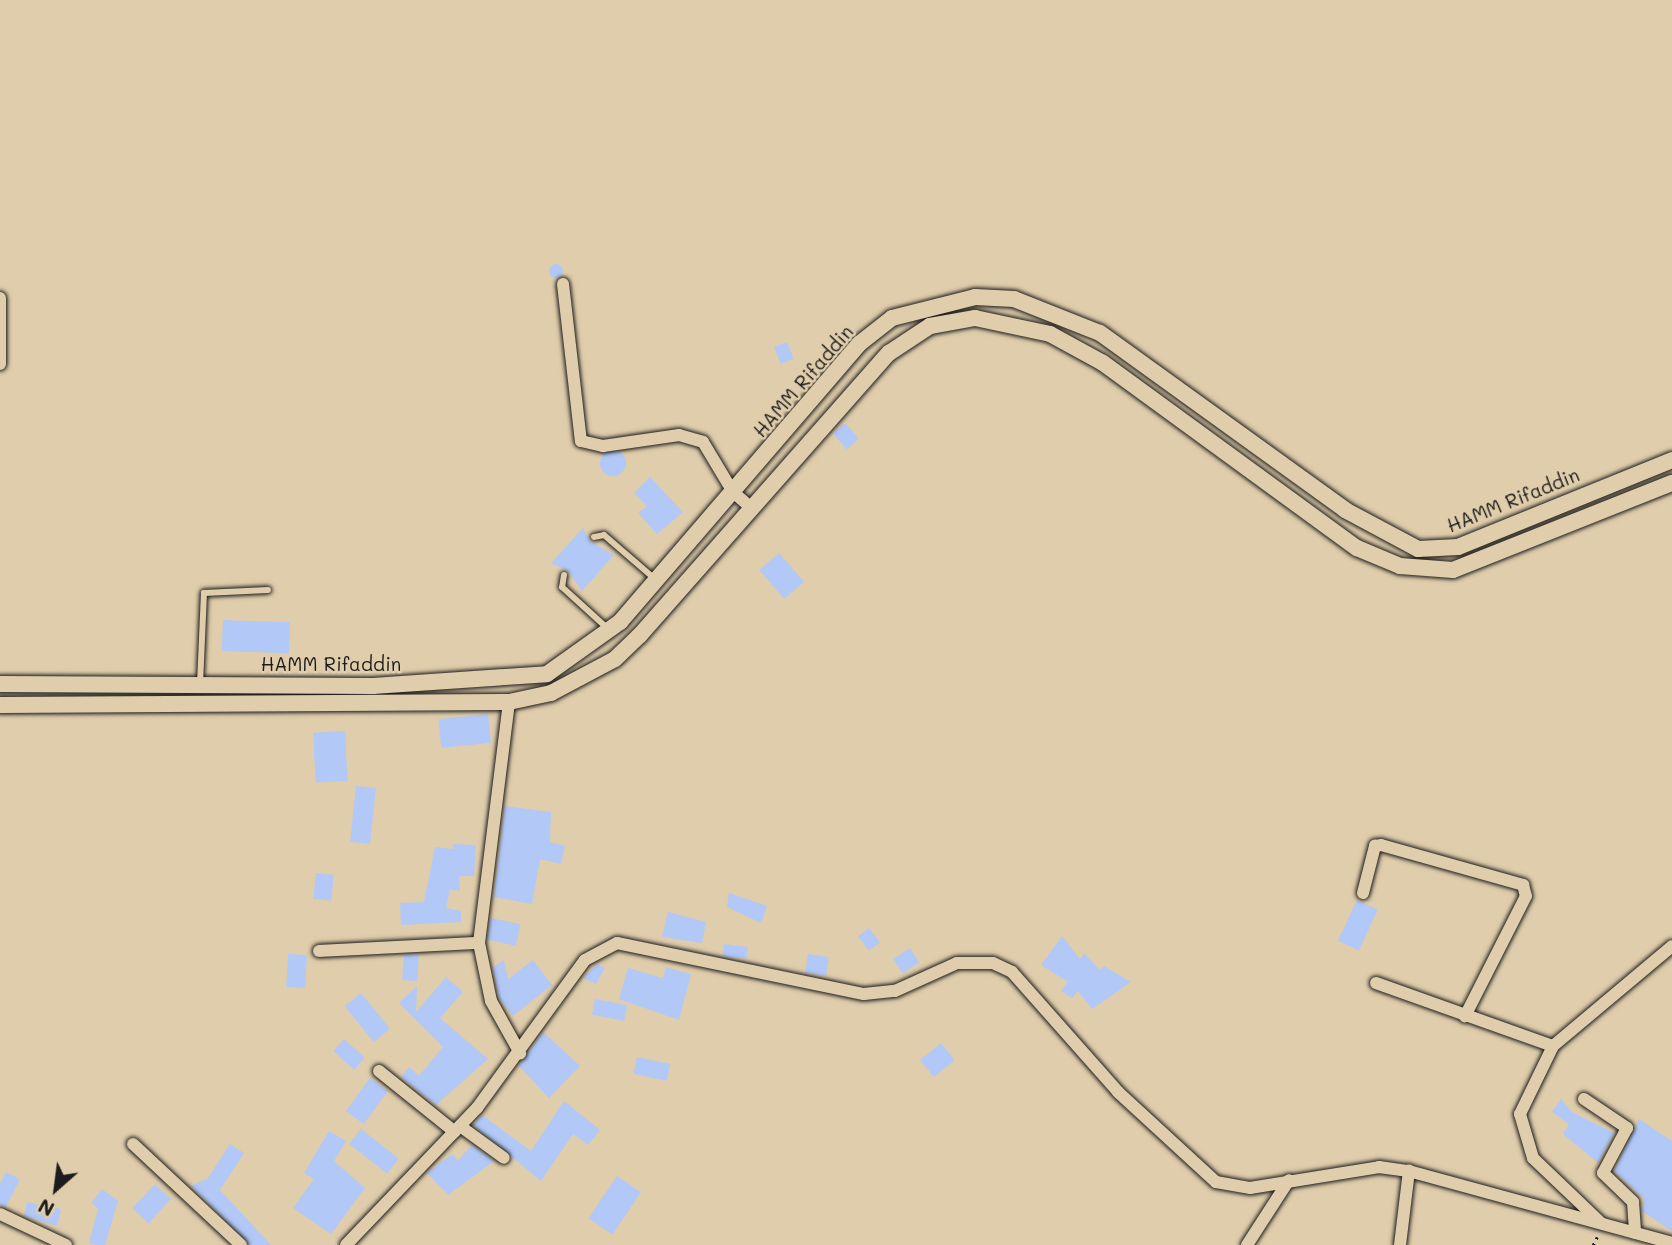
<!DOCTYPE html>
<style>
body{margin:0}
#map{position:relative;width:1672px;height:1245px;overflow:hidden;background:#e0cdab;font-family:Mali,sans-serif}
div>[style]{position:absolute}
.building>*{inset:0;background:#b2c8f7;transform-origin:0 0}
.round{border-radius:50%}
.path>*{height:2.5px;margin-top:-1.25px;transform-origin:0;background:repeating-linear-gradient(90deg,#1c1c1c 0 2px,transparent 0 7px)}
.roads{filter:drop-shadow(0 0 2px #1c1c1c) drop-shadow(0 0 2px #1c1c1c)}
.lane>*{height:6px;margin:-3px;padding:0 3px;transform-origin:3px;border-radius:3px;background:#e0cdab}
.street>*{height:12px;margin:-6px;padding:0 6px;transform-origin:6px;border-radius:6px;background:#e0cdab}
.secondary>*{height:16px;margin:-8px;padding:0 8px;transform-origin:8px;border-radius:8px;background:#e0cdab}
span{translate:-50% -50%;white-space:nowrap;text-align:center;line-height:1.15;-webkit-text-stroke:5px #e0cdab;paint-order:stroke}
.street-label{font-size:19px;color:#1c1c1c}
.north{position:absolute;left:21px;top:1154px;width:70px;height:70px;-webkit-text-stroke:5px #e0cdab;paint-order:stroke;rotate:208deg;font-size:19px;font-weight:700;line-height:28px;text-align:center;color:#1c1c1c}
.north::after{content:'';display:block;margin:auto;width:24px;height:32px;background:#1c1c1c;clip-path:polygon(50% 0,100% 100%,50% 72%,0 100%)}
</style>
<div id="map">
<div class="building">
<div class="round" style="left:549px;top:264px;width:14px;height:14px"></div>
<div style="left:787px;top:342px;width:18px;height:14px;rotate:68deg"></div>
<div style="left:845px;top:423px;width:21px;height:16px;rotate:49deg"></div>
<div class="round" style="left:600px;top:450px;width:26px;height:26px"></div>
<div style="clip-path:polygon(650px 477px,683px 512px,657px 534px,638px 513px,647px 506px,634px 493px)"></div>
<div style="clip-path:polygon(583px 528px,590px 541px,614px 555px,582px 591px,568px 571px,551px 563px)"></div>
<div style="left:779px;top:553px;width:38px;height:26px;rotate:49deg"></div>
<div style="left:223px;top:620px;width:67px;height:31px;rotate:2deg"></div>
<div style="left:488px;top:714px;width:29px;height:50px;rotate:84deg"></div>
<div style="left:345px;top:731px;width:50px;height:32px;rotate:87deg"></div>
<div style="left:356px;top:786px;width:20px;height:56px;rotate:6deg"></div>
<div style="clip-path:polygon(505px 806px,551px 812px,550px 842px,565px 846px,561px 864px,540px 859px,532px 904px,494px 897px)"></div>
<div style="clip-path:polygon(453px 844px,476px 845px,474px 876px,459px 876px,460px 891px,450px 889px,446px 908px,461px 911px,461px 922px,401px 925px,400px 903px,424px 902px,435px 847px,453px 849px)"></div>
<div style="left:316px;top:873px;width:18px;height:26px;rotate:6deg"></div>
<div style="clip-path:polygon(729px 893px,767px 906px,761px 923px,727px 907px)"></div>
<div style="left:1357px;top:900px;width:23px;height:45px;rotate:25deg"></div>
<div style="clip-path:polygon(668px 912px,706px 922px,702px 943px,662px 937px)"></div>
<div style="left:491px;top:918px;width:30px;height:22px;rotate:12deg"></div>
<div style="left:869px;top:928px;width:18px;height:14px;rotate:52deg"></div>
<div style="clip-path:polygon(1062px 936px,1080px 959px,1084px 953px,1100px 970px,1104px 966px,1131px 982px,1092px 1009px,1078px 991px,1072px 998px,1061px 991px,1068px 982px,1041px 965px)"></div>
<div style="left:724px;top:944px;width:24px;height:12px;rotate:7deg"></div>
<div style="left:910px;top:948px;width:17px;height:20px;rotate:57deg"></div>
<div style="left:288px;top:954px;width:19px;height:33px;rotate:3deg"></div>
<div style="left:808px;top:954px;width:21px;height:19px;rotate:8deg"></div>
<div style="left:419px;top:955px;width:26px;height:15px;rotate:94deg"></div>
<div style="clip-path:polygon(504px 960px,508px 979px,533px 960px,552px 985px,513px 1016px,499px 998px,493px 968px)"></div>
<div style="clip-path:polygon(597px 964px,605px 968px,596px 984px,583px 978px)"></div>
<div style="clip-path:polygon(666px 967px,691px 974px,679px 1020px,619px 999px,628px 968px,663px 978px)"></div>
<div style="clip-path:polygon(446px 977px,463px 992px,440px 1018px,488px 1059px,436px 1105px,401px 1077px,409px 1067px,419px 1076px,443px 1047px,399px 1003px,417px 986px,416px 1012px)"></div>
<div style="left:361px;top:993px;width:46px;height:21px;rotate:51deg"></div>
<div style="left:595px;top:999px;width:33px;height:16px;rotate:11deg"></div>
<div style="clip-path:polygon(543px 1032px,580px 1066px,549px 1098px,519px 1066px)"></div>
<div style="left:344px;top:1039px;width:28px;height:16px;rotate:42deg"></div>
<div style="left:941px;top:1043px;width:22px;height:27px;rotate:51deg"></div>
<div style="left:637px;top:1057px;width:34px;height:17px;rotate:12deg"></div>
<div style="left:370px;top:1078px;width:22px;height:41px;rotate:36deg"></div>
<div style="clip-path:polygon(1561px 1099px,1572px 1112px,1614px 1133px,1598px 1163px,1563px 1134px,1569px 1124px,1552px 1112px)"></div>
<div style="clip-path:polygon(564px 1101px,600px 1130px,588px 1145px,573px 1134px,541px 1181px,473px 1125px,482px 1115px,531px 1151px)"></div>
<div style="clip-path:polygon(1639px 1119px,1672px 1141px,1672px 1231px,1642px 1211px,1644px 1198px,1614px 1171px)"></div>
<div style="left:361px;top:1129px;width:48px;height:19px;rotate:38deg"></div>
<div style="clip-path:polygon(329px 1131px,346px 1141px,334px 1161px,365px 1188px,331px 1234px,293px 1208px,314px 1179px,304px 1173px)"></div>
<div style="clip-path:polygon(230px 1144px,244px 1153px,220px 1190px,271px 1245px,250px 1245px,191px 1186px,208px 1178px)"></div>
<div style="clip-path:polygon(472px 1145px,494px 1161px,448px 1195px,427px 1173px,452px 1154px,458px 1160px)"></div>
<div style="clip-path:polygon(6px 1172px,20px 1179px,6px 1207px,0 1205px,0 1183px)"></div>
<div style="left:617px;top:1176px;width:29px;height:51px;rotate:34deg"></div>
<div style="left:155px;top:1184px;width:22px;height:33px;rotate:43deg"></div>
<div style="clip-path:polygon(102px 1189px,118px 1201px,105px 1245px,96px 1245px,89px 1243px,98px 1209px,91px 1203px)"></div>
<div style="clip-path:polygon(27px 1202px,61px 1209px,57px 1226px,24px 1216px)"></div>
</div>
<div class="path">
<div style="left:1593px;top:1245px;width:9px;rotate:-63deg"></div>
</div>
<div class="roads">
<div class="lane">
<div style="left:594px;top:537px;width:10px;rotate:-11deg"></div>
<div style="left:604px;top:535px;width:67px;rotate:40.8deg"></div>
<div style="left:564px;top:575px;width:12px;rotate:99deg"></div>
<div style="left:562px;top:587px;width:61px;rotate:42.3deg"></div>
<div style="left:200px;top:684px;width:91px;rotate:-87.5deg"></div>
<div style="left:204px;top:593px;width:64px;rotate:-2.7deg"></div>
</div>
<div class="street">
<div style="left:563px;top:284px;width:158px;rotate:83.5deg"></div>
<div style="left:581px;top:441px;width:23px;rotate:13deg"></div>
<div style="left:603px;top:446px;width:77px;rotate:-8.2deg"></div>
<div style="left:679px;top:435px;width:25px;rotate:16deg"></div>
<div style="left:703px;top:442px;width:58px;rotate:59deg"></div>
<div style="left:733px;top:492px;width:23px;rotate:41deg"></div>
<div style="left:0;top:298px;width:66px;rotate:90deg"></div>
<div style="left:509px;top:702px;width:243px;rotate:97.1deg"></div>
<div style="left:479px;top:943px;width:59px;rotate:78.3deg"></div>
<div style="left:491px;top:1001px;width:60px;rotate:60.9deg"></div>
<div style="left:1363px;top:893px;width:49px;rotate:-75.7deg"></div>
<div style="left:1375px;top:846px;width:6px;rotate:-9deg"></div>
<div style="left:1381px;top:845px;width:148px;rotate:15.7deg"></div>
<div style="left:1523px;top:885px;width:11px;rotate:75deg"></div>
<div style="left:1526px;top:896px;width:135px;rotate:116.9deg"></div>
<div style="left:319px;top:951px;width:160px;rotate:-2.9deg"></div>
<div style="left:1376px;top:983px;width:188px;rotate:19.6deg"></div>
<div style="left:379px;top:1071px;width:97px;rotate:38.8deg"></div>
<div style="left:1584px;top:1099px;width:52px;rotate:34deg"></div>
<div style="left:1627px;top:1128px;width:51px;rotate:118.1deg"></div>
<div style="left:1603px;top:1173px;width:42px;rotate:44deg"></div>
<div style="left:1633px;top:1202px;width:31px;rotate:86deg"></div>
<div style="left:460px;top:1126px;width:54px;rotate:36deg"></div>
<div style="left:133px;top:1144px;width:148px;rotate:43.1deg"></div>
<div style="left:0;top:1214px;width:73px;rotate:25.2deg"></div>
<div style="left:1601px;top:1223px;width:94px;rotate:-136.3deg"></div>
<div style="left:1533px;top:1158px;width:46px;rotate:-106.5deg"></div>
<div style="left:1520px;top:1114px;width:76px;rotate:-64.1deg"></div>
<div style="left:1553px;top:1046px;width:155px;rotate:-40deg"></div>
<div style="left:346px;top:1245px;width:190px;rotate:-46.3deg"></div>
<div style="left:477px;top:1108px;width:183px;rotate:-53.9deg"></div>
<div style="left:585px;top:960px;width:36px;rotate:-28deg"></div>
<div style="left:617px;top:943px;width:252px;rotate:11.7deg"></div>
<div style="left:864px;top:994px;width:31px;rotate:-6deg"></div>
<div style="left:895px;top:991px;width:68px;rotate:-24.3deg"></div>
<div style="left:957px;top:963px;width:36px"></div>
<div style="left:993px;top:963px;width:21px;rotate:25deg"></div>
<div style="left:1012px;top:972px;width:160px;rotate:48.5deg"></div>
<div style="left:1118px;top:1092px;width:133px;rotate:42.6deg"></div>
<div style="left:1216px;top:1182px;width:35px;rotate:10deg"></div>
<div style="left:1250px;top:1188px;width:131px;rotate:-9.2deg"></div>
<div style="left:1379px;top:1167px;width:30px;rotate:8deg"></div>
<div style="left:1409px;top:1171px;width:273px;rotate:15.3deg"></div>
<div style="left:1247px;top:1245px;width:77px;rotate:-57.1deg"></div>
<div style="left:1400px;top:1245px;width:75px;rotate:-83.1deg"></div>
</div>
<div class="secondary">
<div style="left:0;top:684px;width:373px;rotate:0.3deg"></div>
<div style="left:373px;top:686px;width:174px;rotate:-3.9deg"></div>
<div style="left:547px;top:674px;width:90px;rotate:-35.5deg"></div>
<div style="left:620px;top:622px;width:367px;rotate:-49.3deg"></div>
<div style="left:859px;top:344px;width:42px;rotate:-38.2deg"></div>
<div style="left:892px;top:318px;width:86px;rotate:-14.2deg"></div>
<div style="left:975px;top:297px;width:39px;rotate:3deg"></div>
<div style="left:1014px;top:299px;width:92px;rotate:21.6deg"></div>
<div style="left:1100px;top:333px;width:302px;rotate:35.8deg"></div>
<div style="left:1345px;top:510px;width:83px;rotate:28.1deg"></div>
<div style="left:1418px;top:549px;width:40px;rotate:-2.9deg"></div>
<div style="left:1458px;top:547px;width:231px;rotate:-22.1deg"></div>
<div style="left:0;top:705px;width:509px;rotate:-0.34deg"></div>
<div style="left:509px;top:702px;width:43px;rotate:-12.1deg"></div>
<div style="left:551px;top:693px;width:72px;rotate:-28deg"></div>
<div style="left:615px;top:659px;width:35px;rotate:-44deg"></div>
<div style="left:640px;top:635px;width:376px;rotate:-48.6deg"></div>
<div style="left:889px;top:353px;width:49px;rotate:-33.4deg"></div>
<div style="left:930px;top:326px;width:46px;rotate:-10.1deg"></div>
<div style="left:975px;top:318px;width:77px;rotate:12deg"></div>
<div style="left:1050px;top:334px;width:60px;rotate:28.7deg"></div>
<div style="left:1103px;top:363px;width:314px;rotate:36.1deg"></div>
<div style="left:1357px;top:548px;width:47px;rotate:22.7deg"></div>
<div style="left:1400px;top:566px;width:53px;rotate:4.3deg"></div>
<div style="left:1453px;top:570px;width:236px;rotate:-21.7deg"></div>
</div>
</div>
<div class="street-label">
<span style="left:803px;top:381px;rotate:-49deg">HAMM Rifaddin</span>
<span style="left:1513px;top:500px;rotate:-22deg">HAMM Rifaddin</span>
<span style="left:331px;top:664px">HAMM Rifaddin</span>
</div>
<div class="north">N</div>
</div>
